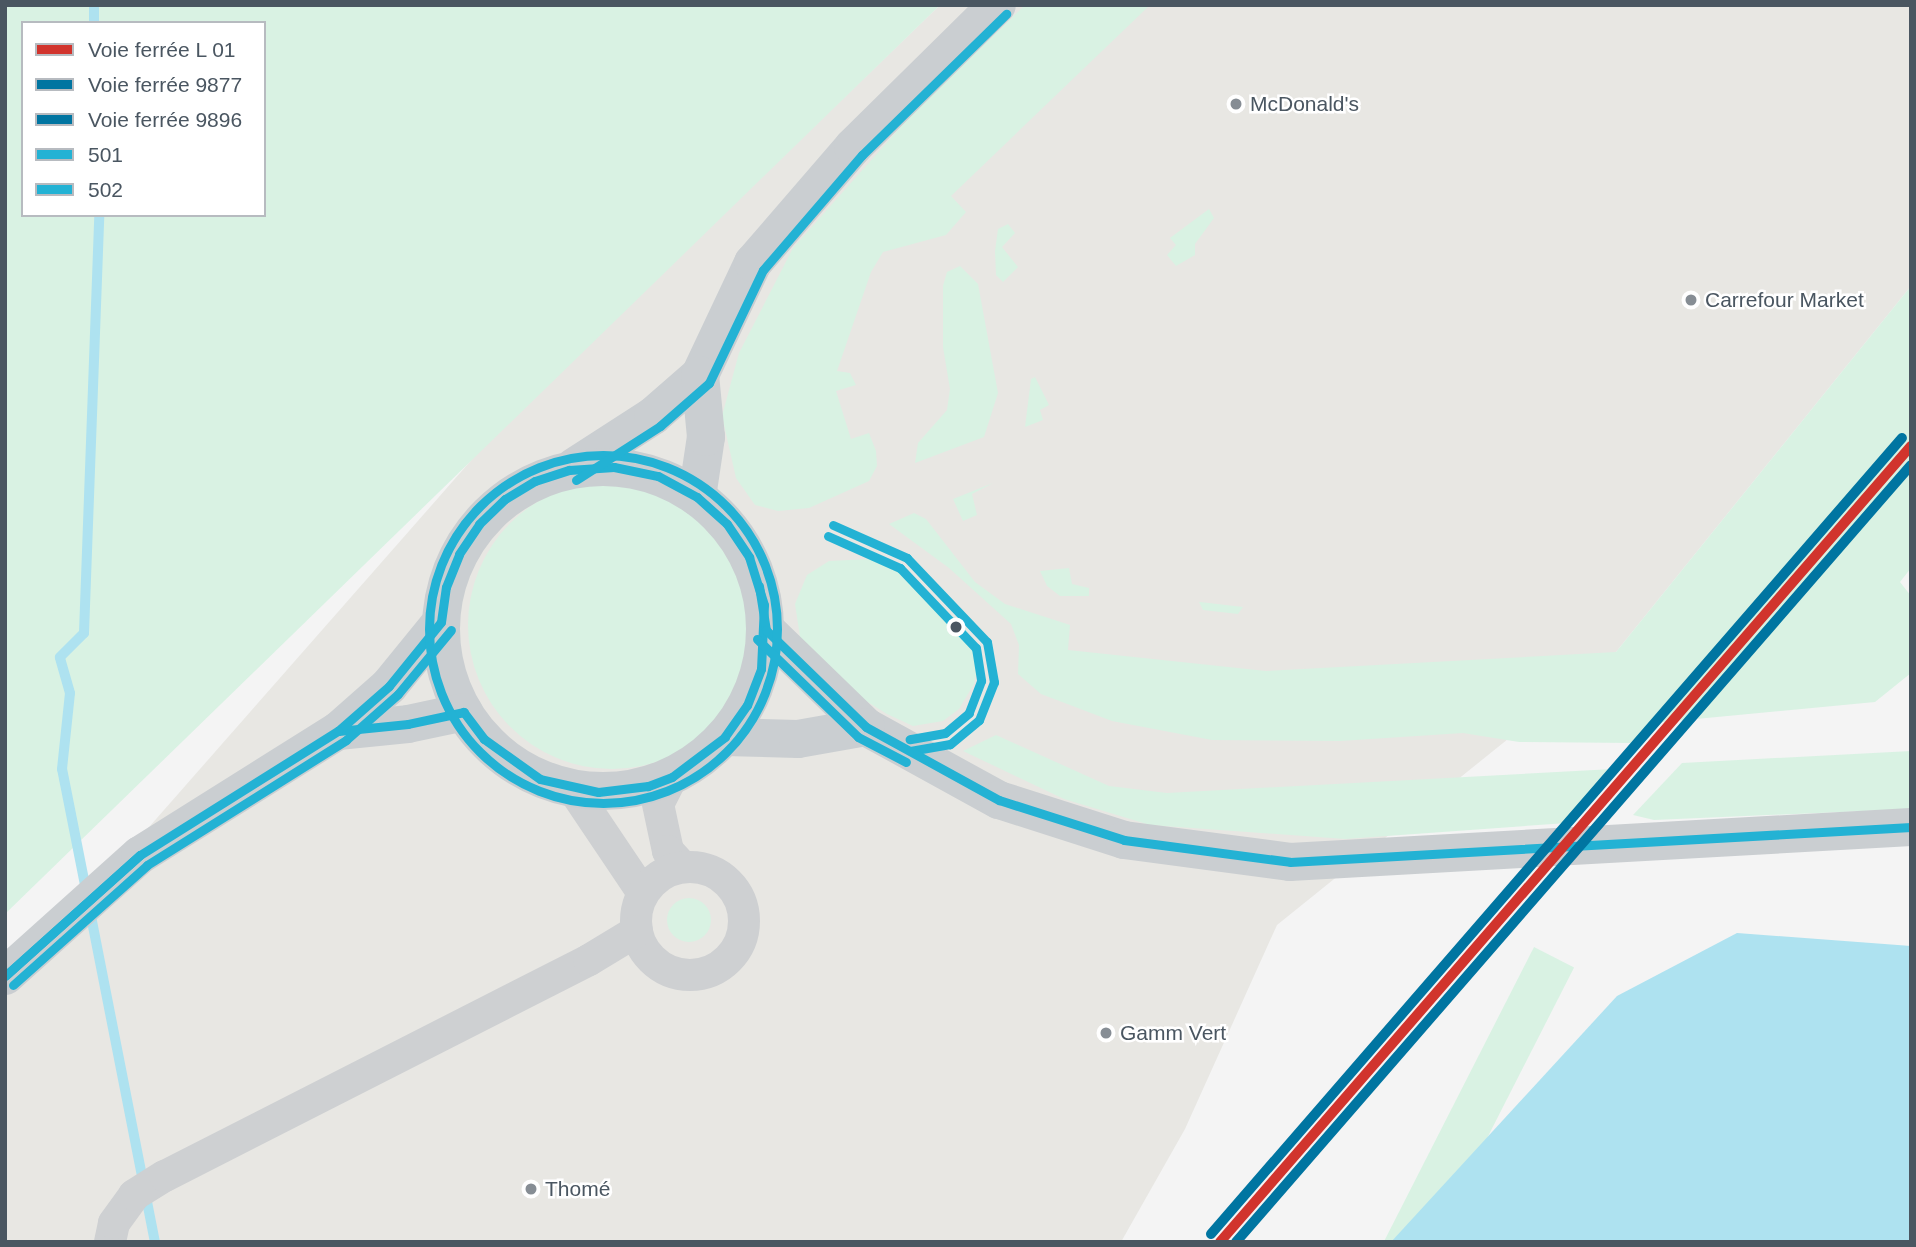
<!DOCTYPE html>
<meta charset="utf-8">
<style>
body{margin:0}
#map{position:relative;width:1916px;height:1247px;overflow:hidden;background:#f4f4f4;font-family:Helvetica,sans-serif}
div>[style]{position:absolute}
.commercial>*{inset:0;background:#e8e7e3}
.green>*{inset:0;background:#d9f2e3;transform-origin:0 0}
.round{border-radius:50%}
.water>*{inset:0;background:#aee2f0}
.stream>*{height:10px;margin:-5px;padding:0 5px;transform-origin:5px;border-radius:5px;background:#aee2f0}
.street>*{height:32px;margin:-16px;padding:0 16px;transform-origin:16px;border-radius:16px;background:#ced0d2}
.street>.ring{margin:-16px;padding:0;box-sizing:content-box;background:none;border:32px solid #ced0d2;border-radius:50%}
.primary>*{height:38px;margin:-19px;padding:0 19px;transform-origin:19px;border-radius:19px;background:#caced1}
.primary>.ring{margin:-19px;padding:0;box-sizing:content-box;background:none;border:38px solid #caced1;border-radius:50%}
.bus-1>*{height:9px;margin:-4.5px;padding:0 4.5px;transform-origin:4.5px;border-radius:4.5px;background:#23b2d4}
.bus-2>*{height:9px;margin:-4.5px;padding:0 4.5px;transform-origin:4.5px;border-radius:4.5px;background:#23b2d4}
.bus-2>.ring{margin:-4.5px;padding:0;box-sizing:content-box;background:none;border:9px solid #23b2d4;border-radius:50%}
.rail-1>*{height:10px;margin:-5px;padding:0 5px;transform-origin:5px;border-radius:5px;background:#d1342d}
.rail-2>*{height:10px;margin:-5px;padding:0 5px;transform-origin:5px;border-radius:5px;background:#0075a1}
.rail-3>*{height:10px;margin:-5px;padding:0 5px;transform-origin:5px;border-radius:5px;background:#0075a1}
.dots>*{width:19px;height:19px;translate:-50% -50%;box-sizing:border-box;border:4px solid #fff;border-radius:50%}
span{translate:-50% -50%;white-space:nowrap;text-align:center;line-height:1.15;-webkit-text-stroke:5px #fff;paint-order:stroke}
.poi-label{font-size:21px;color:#4a5661}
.left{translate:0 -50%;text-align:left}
.frame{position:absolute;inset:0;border:7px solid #4a5661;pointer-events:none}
.legend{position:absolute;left:21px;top:21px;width:245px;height:196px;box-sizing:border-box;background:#fff;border:2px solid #b7bbc0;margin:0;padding:9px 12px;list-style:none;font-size:21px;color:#4a5661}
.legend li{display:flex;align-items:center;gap:14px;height:35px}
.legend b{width:35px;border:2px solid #b7bbc0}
</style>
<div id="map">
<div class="commercial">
<div style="clip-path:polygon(940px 5px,1911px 5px,1911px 286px,1616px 652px,1277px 925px,1185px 1129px,1121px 1242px,5px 1242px,5px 991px,489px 440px)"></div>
</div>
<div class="green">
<div style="clip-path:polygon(evenodd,5px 5px,940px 5px,5px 914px,5px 5px,23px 23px,264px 23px,264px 215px,23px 215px,23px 23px)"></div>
<div style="clip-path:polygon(1025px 5px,1150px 5px,951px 196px,966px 212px,946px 235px,883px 252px,871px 272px,837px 371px,850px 373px,856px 385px,836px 391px,851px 439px,869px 433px,876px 451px,877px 466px,869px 481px,809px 508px,778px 511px,755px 505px,736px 478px,722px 416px,739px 353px,793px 248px,914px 112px)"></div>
<div style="clip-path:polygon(1209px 209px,1214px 218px,1195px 244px,1195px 255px,1176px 266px,1167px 255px,1176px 245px,1170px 238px)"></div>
<div style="clip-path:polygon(1008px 224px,1015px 233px,1002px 247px,1018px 267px,1003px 282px,996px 275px,995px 251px,998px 229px)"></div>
<div style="clip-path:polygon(960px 266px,978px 284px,998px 393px,984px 437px,915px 463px,918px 443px,947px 410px,950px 389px,943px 347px,943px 286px,947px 272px)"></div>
<div style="clip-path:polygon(1911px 286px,1911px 568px,1900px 582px,1911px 596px,1911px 673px,1875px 702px,1654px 723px,1633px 743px,1519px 742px,1463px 733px,1340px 741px,1212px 740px,1112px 721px,1041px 694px,1018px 674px,1019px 645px,1011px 624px,949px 568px,889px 524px,914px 513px,926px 519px,975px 582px,1005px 604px,1070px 625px,1068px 650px,1266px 671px,1616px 652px)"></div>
<div style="clip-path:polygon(1035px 377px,1049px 405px,1040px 410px,1043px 420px,1025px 427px,1031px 379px)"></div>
<div class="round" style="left:468px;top:481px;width:288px;height:288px"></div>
<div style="clip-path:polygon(993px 483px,972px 494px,977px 515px,963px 521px,953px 499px)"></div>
<div style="clip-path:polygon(870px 559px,897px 568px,964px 626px,974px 643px,978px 666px,974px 684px,959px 709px,943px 721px,913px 726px,887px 714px,858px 696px,801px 643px,795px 604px,807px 575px,829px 561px)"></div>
<div style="clip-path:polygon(1069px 568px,1072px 584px,1089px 588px,1089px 596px,1060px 596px,1047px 586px,1040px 571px)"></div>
<div style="clip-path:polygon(1199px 602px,1200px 602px,1243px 607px,1238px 614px,1203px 610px)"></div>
<div style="clip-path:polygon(996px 735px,1109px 786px,1167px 793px,1613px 769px,1567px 823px,1345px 839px,1150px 825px,1064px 799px,963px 751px)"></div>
<div style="clip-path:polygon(1911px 751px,1911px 809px,1654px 820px,1633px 815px,1682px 763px)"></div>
<div class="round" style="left:667px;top:898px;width:44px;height:44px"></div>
<div style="left:1534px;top:947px;width:45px;height:393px;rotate:27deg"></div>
</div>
<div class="water">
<div style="clip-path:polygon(1737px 933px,1911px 946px,1911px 1242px,1391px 1242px,1617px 996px)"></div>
</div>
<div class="stream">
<div style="left:94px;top:5px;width:18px;rotate:90deg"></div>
<div style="left:86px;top:890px;width:123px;rotate:-101.2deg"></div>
<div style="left:62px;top:769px;width:76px;rotate:-84deg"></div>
<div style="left:70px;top:693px;width:37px;rotate:-106deg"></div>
<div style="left:60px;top:657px;width:34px;rotate:-45deg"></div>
<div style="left:84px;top:633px;width:418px;rotate:-87.9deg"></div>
<div style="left:90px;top:911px;width:337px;rotate:78.9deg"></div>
</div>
<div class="street">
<div style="left:672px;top:777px;width:30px;rotate:117deg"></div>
<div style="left:658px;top:804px;width:48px;rotate:78deg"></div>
<div style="left:668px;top:851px;width:22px;rotate:47deg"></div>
<div style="left:573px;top:789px;width:125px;rotate:56.1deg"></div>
<div class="ring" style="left:636px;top:867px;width:76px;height:76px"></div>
<div style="left:110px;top:1242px;width:19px;rotate:-78deg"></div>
<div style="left:114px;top:1223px;width:34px;rotate:-54deg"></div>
<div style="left:134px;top:1195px;width:36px;rotate:-32deg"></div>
<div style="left:165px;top:1176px;width:476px;rotate:-27deg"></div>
<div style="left:589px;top:960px;width:56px;rotate:-31.1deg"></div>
</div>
<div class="primary">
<div style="left:574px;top:467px;width:94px;rotate:-32.8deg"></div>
<div style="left:653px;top:416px;width:62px;rotate:-41.1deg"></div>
<div style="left:700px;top:375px;width:124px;rotate:-64.7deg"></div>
<div style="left:753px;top:263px;width:153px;rotate:-49.2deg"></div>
<div style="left:853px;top:147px;width:202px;rotate:-44.6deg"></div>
<div class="ring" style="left:441px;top:467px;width:286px;height:286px"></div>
<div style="left:697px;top:497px;width:61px;rotate:-81.5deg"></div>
<div style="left:706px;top:437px;width:62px;rotate:-95.5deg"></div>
<div style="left:766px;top:630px;width:139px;rotate:44.1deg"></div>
<div style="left:866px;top:727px;width:152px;rotate:28.8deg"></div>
<div style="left:999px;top:800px;width:131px;rotate:17.7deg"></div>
<div style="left:1124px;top:840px;width:167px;rotate:7.5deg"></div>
<div style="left:1290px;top:862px;width:622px;rotate:-3.23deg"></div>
<div style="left:338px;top:731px;width:70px;rotate:-5.7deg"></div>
<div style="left:408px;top:724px;width:57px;rotate:-12.1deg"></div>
<div style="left:725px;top:737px;width:73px;rotate:1.6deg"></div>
<div style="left:798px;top:739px;width:69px;rotate:-10deg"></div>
<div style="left:5px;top:976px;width:181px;rotate:-41.9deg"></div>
<div style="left:140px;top:855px;width:234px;rotate:-32.1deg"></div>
<div style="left:338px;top:731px;width:68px;rotate:-41.4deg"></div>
<div style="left:389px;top:686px;width:82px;rotate:-50.9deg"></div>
</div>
<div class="bus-1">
<div style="left:614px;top:467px;width:45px;rotate:11.6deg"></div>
<div style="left:658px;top:476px;width:44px;rotate:28.3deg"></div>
<div style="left:697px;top:497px;width:40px;rotate:42deg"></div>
<div style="left:727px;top:524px;width:40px;rotate:56deg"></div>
<div style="left:749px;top:557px;width:50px;rotate:72.6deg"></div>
<div style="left:764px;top:605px;width:64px;rotate:92.7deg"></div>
<div style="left:761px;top:669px;width:39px;rotate:111deg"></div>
<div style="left:747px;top:705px;width:39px;rotate:125deg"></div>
<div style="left:725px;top:737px;width:66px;rotate:143deg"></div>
<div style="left:672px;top:777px;width:26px;rotate:159deg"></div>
<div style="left:648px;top:786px;width:50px;rotate:173.2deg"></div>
<div style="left:598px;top:792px;width:59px;rotate:-167.4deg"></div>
<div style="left:540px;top:779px;width:69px;rotate:-144.5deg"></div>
<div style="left:484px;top:739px;width:34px;rotate:-127deg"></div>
<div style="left:464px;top:712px;width:57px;rotate:167.9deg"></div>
<div style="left:408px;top:724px;width:70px;rotate:174.3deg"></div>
<div style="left:338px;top:731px;width:68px;rotate:-41.4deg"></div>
<div style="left:389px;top:686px;width:82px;rotate:-50.9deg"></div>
<div style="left:441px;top:622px;width:35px;rotate:-82deg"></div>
<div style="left:446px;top:587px;width:35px;rotate:-68deg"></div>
<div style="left:459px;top:554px;width:36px;rotate:-56deg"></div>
<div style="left:479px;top:524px;width:36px;rotate:-44deg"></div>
<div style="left:505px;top:499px;width:35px;rotate:-31deg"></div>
<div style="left:535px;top:481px;width:36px;rotate:-18deg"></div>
<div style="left:569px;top:470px;width:45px;rotate:-3.8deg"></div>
<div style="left:833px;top:525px;width:81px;rotate:24deg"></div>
<div style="left:907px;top:558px;width:116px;rotate:46.4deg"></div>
<div style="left:987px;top:642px;width:41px;rotate:80.1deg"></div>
<div style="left:994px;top:682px;width:41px;rotate:111.5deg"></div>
<div style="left:979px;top:720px;width:38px;rotate:140deg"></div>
<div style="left:950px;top:744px;width:39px;rotate:170deg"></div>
<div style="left:759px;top:586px;width:45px;rotate:81deg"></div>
<div style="left:766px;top:630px;width:139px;rotate:44.1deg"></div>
<div style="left:866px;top:727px;width:152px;rotate:28.8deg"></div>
<div style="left:999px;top:800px;width:131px;rotate:17.7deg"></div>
<div style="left:1124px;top:840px;width:167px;rotate:7.5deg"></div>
<div style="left:1290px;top:862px;width:622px;rotate:-3.23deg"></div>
<div style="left:140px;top:855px;width:234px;rotate:-32.1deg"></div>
<div style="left:5px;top:976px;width:181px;rotate:-41.9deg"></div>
<div style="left:5px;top:976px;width:181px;rotate:-41.9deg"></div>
</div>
<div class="bus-2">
<div class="ring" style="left:429px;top:455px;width:339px;height:339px"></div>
<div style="left:576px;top:480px;width:100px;rotate:-32.7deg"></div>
<div style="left:660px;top:426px;width:65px;rotate:-41.3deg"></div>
<div style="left:709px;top:383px;width:125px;rotate:-64.5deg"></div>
<div style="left:763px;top:270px;width:152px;rotate:-49.3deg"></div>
<div style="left:862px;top:155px;width:202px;rotate:-44.4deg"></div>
<div style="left:828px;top:536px;width:79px;rotate:24deg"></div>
<div style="left:900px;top:568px;width:110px;rotate:46.5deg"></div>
<div style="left:976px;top:648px;width:33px;rotate:81deg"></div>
<div style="left:981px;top:681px;width:34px;rotate:111deg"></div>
<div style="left:969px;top:713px;width:31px;rotate:140deg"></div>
<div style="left:945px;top:733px;width:36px;rotate:170deg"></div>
<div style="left:757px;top:639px;width:141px;rotate:44.1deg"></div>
<div style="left:858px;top:737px;width:54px;rotate:27.5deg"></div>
<div style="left:13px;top:985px;width:180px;rotate:-41.8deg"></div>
<div style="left:147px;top:865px;width:235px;rotate:-32.1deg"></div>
<div style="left:346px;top:740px;width:69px;rotate:-41.5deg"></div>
<div style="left:398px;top:694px;width:83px;rotate:-50.4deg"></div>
</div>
<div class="rail-1">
<div style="left:1220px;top:1242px;width:1054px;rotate:-49.04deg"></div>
</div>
<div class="rail-2">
<div style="left:1236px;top:1242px;width:1029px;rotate:-49.02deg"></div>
</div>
<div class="rail-3">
<div style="left:1211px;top:1234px;width:1054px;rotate:-49.04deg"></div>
</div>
<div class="dots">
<div style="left:1236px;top:104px;background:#868d94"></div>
<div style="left:1691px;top:300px;background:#868d94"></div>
<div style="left:956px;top:627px;background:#4a5661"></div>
<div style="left:1106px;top:1033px;background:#868d94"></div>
<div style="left:531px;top:1189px;background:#868d94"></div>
</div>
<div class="poi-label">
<span class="left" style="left:1250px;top:104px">McDonald's</span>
<span class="left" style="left:1705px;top:300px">Carrefour Market</span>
<span class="left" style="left:1120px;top:1033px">Gamm Vert</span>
<span class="left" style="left:545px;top:1189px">Thomé</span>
</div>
<div class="frame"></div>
<ul class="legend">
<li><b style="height:9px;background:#d1342d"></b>Voie ferrée L 01</li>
<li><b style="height:9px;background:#0075a1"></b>Voie ferrée 9877</li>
<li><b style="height:9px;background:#0075a1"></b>Voie ferrée 9896</li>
<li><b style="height:9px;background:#23b2d4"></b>501</li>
<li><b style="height:9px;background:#23b2d4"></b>502</li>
</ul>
</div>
